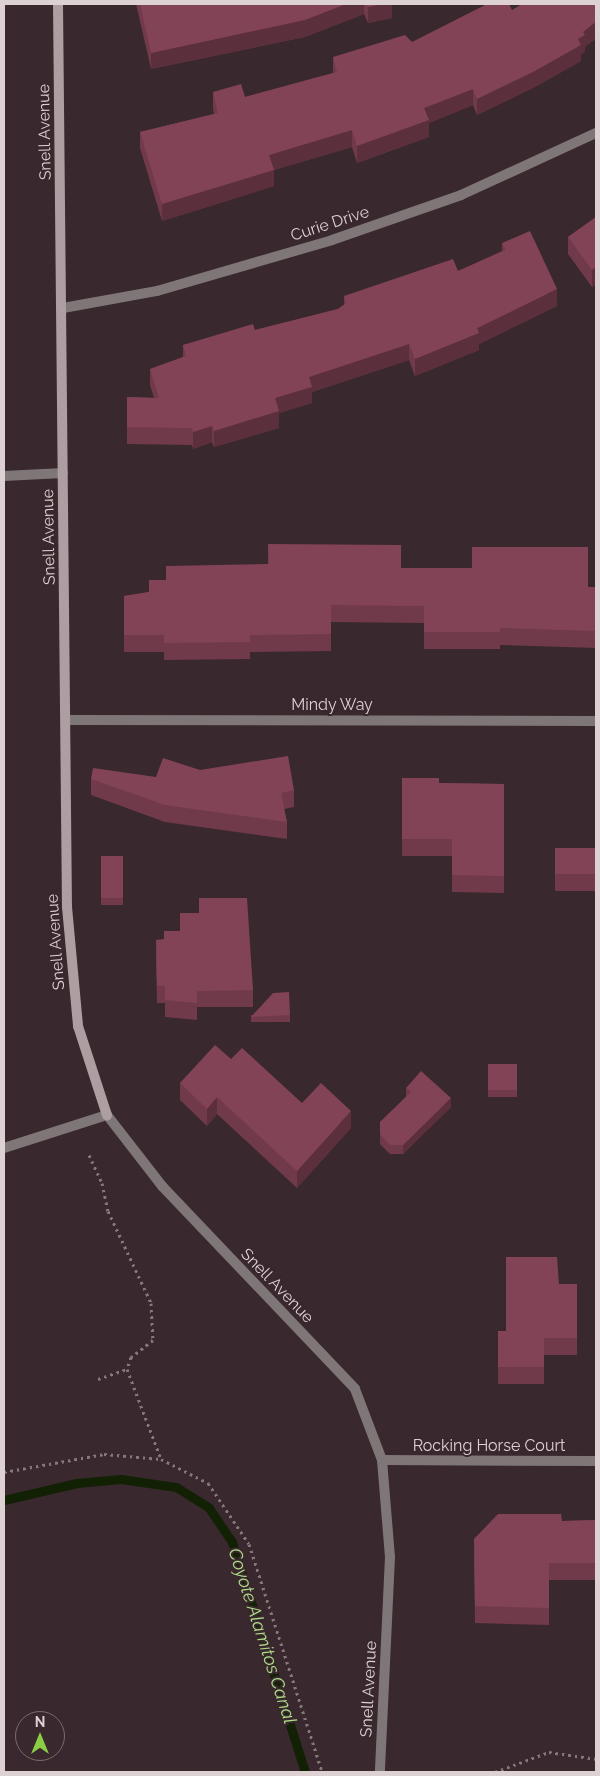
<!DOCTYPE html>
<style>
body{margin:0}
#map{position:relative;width:600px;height:1776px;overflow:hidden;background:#39282d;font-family:Raleway,sans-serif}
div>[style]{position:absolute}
.stream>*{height:9px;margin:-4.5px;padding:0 4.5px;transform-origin:4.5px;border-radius:4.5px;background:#122104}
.path>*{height:3px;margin-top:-1.5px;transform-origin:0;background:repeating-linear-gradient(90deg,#86777b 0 2.5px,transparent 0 6.5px)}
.street>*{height:10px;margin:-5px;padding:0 5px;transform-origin:5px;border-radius:5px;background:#7f7678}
.secondary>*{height:10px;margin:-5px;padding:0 5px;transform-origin:5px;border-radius:5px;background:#ad9ea1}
.wall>*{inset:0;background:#713a4a;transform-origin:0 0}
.shaded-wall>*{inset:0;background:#5c2f3c}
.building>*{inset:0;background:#834356;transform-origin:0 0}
span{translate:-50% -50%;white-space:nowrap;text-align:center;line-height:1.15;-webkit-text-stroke:4px #39282d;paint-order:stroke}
.street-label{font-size:16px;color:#ddd1d4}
.water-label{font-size:18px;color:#aedc89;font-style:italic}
.frame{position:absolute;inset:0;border:5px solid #ddd1d4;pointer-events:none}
.north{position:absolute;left:15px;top:1711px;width:50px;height:50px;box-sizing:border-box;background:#39282d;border:1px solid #7b6c70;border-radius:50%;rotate:0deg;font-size:14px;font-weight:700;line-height:20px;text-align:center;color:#ddd1d4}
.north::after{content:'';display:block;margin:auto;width:18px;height:22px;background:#8bce46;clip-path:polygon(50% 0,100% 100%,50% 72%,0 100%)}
</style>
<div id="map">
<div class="stream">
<div style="left:4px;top:1500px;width:75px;rotate:-13.1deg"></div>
<div style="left:77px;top:1483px;width:44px;rotate:-5.2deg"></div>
<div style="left:121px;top:1479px;width:56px;rotate:8.3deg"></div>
<div style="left:176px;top:1487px;width:39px;rotate:32deg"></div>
<div style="left:209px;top:1508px;width:41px;rotate:55.9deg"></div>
<div style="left:232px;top:1542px;width:241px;rotate:72.4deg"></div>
</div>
<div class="path">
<div style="left:89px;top:1155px;width:31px;rotate:65deg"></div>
<div style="left:102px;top:1183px;width:29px;rotate:78deg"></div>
<div style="left:108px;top:1211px;width:102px;rotate:64.9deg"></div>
<div style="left:151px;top:1303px;width:37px;rotate:87deg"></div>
<div style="left:153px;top:1340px;width:28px;rotate:142deg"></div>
<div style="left:131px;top:1357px;width:13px;rotate:108deg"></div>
<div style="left:127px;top:1369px;width:96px;rotate:69.3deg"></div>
<div style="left:98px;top:1379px;width:31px;rotate:-19deg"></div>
<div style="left:4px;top:1472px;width:102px;rotate:-10.2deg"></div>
<div style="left:104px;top:1454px;width:57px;rotate:5deg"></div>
<div style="left:161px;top:1459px;width:53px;rotate:27.1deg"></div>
<div style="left:208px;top:1483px;width:73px;rotate:56.1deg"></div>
<div style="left:249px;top:1544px;width:239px;rotate:72.2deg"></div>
<div style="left:495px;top:1772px;width:58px;rotate:-20.3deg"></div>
<div style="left:549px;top:1752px;width:48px;rotate:8.5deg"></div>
</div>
<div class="street">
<div style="left:63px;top:308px;width:96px;rotate:-10.3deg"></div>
<div style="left:157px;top:291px;width:182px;rotate:-16.2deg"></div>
<div style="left:332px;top:240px;width:137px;rotate:-19.2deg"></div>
<div style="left:461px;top:195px;width:149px;rotate:-24.7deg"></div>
<div style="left:4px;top:476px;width:59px;rotate:-2.9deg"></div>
<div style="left:67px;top:720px;width:529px;rotate:0.11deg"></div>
<div style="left:4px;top:1148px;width:108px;rotate:-17.8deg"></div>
<div style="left:107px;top:1115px;width:90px;rotate:52.2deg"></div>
<div style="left:162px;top:1186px;width:280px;rotate:46.4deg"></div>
<div style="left:355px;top:1389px;width:76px;rotate:69.2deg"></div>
<div style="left:382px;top:1460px;width:97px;rotate:85.3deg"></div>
<div style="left:390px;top:1557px;width:215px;rotate:92.7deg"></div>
<div style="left:382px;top:1460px;width:214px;rotate:0.3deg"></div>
</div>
<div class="secondary">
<div style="left:58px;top:4px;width:903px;rotate:89.43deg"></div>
<div style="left:67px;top:907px;width:120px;rotate:84.7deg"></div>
<div style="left:78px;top:1026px;width:94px;rotate:72deg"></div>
</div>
<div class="wall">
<div style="clip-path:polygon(136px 4px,394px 4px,392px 5px,392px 18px,368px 23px,364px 14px,305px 37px,151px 69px)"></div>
<div style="clip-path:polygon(512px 10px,585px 47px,585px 52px,581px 54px,581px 61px,533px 88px,477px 115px,473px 105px,429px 123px,429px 137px,357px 163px,352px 147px,274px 170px,274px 186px,162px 221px,140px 148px,140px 132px,214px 114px,213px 109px,213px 92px,245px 97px,333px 73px,333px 57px,412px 42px)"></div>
<div style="clip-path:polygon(596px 217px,596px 284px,592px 287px,568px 254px,568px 237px)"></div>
<div style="clip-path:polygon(502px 243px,557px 306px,479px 344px,479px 350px,415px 376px,409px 360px,312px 392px,312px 403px,279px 413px,279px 428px,214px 447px,212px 442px,193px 449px,192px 445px,127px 444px,127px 397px,154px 398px,150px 385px,150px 369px,183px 357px,183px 345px,255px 330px,338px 309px,344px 305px,344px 296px,458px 271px,502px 251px)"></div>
<div style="clip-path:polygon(268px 544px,401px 568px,588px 587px,596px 587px,596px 648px,500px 645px,500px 649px,424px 649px,424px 623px,331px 622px,331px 651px,250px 652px,250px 659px,164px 660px,164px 652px,124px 652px,124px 596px,149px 592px,166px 580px,268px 564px)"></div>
<div style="clip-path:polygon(200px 770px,294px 790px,294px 807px,284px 809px,287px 822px,287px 839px,165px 822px,91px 795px,91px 779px,156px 777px)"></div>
<div style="clip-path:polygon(402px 778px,439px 783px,504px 784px,504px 893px,452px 892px,452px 856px,402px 856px)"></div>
<div style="left:555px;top:848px;width:41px;height:43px"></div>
<div style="left:101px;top:856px;width:22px;height:49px"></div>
<div style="clip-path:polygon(164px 939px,253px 990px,253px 1007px,197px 1007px,197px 1020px,165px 1017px,165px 1003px,157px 1003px,156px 956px)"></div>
<div style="left:290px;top:1015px;width:7px;height:39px;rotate:90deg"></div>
<div style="clip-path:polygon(231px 1059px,302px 1103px,351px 1128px,297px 1188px,217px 1114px,207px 1126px,180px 1100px,180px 1083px)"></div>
<div style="left:488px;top:1064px;width:29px;height:33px"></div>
<div style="clip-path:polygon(406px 1088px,451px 1107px,403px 1154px,390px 1154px,380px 1144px,380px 1122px,406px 1097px)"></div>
<div style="clip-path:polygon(559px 1284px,577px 1284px,577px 1355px,544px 1355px,544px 1384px,498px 1384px,498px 1331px,506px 1331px)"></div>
<div style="clip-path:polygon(596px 1520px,596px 1580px,549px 1580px,549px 1625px,475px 1623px,474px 1556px,562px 1521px)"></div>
</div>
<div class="shaded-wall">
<div style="clip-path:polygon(346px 4px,364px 4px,364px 14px,305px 37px,151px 69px,151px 53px)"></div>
<div style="clip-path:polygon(381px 4px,394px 4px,392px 5px,392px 18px,368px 23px,368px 7px)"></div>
<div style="clip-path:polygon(596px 22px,596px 39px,585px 47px,585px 52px,581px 54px,581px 61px,533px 88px,477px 115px,477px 99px,578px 39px,583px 32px)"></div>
<div style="clip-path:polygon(473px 89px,473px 105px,429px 123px,429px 137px,357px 163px,357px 146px,424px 108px)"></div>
<div style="clip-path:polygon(352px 130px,352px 147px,274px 170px,274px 186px,162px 221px,162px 204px,269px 155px)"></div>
<div style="clip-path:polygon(596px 267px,596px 284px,592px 287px,592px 270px)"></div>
<div style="clip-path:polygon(557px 289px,557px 306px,479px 344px,479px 350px,415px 376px,415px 359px)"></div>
<div style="clip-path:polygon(409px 344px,409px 360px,312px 392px,312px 403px,279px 413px,279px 428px,214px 447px,214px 431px,275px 398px,309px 377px)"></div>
<div style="clip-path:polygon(212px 426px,212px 442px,193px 449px,193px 432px)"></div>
<div style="clip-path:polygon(217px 1097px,217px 1114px,207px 1126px,207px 1109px)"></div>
<div style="clip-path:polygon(451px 1098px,451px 1107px,403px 1154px,403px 1145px)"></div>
<div style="clip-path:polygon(351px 1111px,351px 1128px,297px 1188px,297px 1171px)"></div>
</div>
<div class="building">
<div style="clip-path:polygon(140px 4px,346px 4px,305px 20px,151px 53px)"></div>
<div style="clip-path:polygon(366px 4px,381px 4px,368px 7px)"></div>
<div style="clip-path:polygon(487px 4px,509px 4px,512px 10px,522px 4px,596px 4px,596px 22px,583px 32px,585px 35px,578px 39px,581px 45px,533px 72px,477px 99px,473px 89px,424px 108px,429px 120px,357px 146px,352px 130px,269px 155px,274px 170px,162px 204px,140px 132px,218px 113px,213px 92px,241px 84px,245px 97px,337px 72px,333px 57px,405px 35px,412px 42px)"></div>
<div style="clip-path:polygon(596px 217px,596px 267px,592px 270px,568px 237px)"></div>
<div style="clip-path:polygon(530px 231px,557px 289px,477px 328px,479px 333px,415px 359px,409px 344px,309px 377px,312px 387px,275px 398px,279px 411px,214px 431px,212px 426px,193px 432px,192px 428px,127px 427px,127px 397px,159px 398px,150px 369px,186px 356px,183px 345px,253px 324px,255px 330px,338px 309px,346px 303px,344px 296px,453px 259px,458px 271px,506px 250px,502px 243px)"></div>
<div style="clip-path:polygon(268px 544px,401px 545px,401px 568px,472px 568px,472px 547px,588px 547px,588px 587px,596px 587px,596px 631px,500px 628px,500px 632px,424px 632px,424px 606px,331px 605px,331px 634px,250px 635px,250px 642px,164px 643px,164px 635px,124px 635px,124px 596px,149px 592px,149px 580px,166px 580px,166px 566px,269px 564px)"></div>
<div style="clip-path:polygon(288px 756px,294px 790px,281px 793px,287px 822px,165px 805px,91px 779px,93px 768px,156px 777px,163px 758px,200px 770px)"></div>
<div style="clip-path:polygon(402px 778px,439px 778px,439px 783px,504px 784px,504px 876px,452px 875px,452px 839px,402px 839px)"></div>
<div style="left:555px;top:848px;width:41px;height:26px"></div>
<div style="left:101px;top:856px;width:22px;height:42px"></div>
<div style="clip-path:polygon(199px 898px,247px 898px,253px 990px,197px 991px,197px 1003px,165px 1000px,165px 986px,157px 986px,156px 940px,164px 939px,164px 931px,180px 931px,180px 913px,199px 913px)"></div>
<div style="clip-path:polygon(289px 992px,290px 1015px,251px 1017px,273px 993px)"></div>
<div style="clip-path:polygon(215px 1045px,231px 1059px,242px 1048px,302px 1103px,321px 1083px,351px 1111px,297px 1171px,217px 1097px,207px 1109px,180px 1083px)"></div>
<div style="left:488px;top:1064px;width:29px;height:26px"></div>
<div style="clip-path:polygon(421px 1071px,451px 1098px,403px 1145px,390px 1145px,380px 1134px,380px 1122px,411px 1092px,406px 1088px)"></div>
<div style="clip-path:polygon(506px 1257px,557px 1257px,559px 1284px,577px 1284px,577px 1338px,544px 1338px,544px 1367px,498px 1367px,498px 1331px,506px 1331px)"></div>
<div style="clip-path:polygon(498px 1514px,561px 1514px,562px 1521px,596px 1520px,596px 1563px,549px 1563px,549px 1608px,475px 1606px,474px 1539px)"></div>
</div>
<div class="street-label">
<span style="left:45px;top:132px;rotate:-91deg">Snell Avenue</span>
<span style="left:330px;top:224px;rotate:-18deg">Curie Drive</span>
<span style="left:49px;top:537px;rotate:-91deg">Snell Avenue</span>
<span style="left:332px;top:705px">Mindy Way</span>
<span style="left:56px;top:942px;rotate:-94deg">Snell Avenue</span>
<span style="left:277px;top:1286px;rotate:46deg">Snell Avenue</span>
<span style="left:489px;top:1446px">Rocking Horse Court</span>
<span style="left:369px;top:1689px;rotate:-87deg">Snell Avenue</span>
</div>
<div class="water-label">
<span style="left:262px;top:1636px;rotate:72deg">Coyote Alamitos Canal</span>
</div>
<div class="frame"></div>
<div class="north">N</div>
</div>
